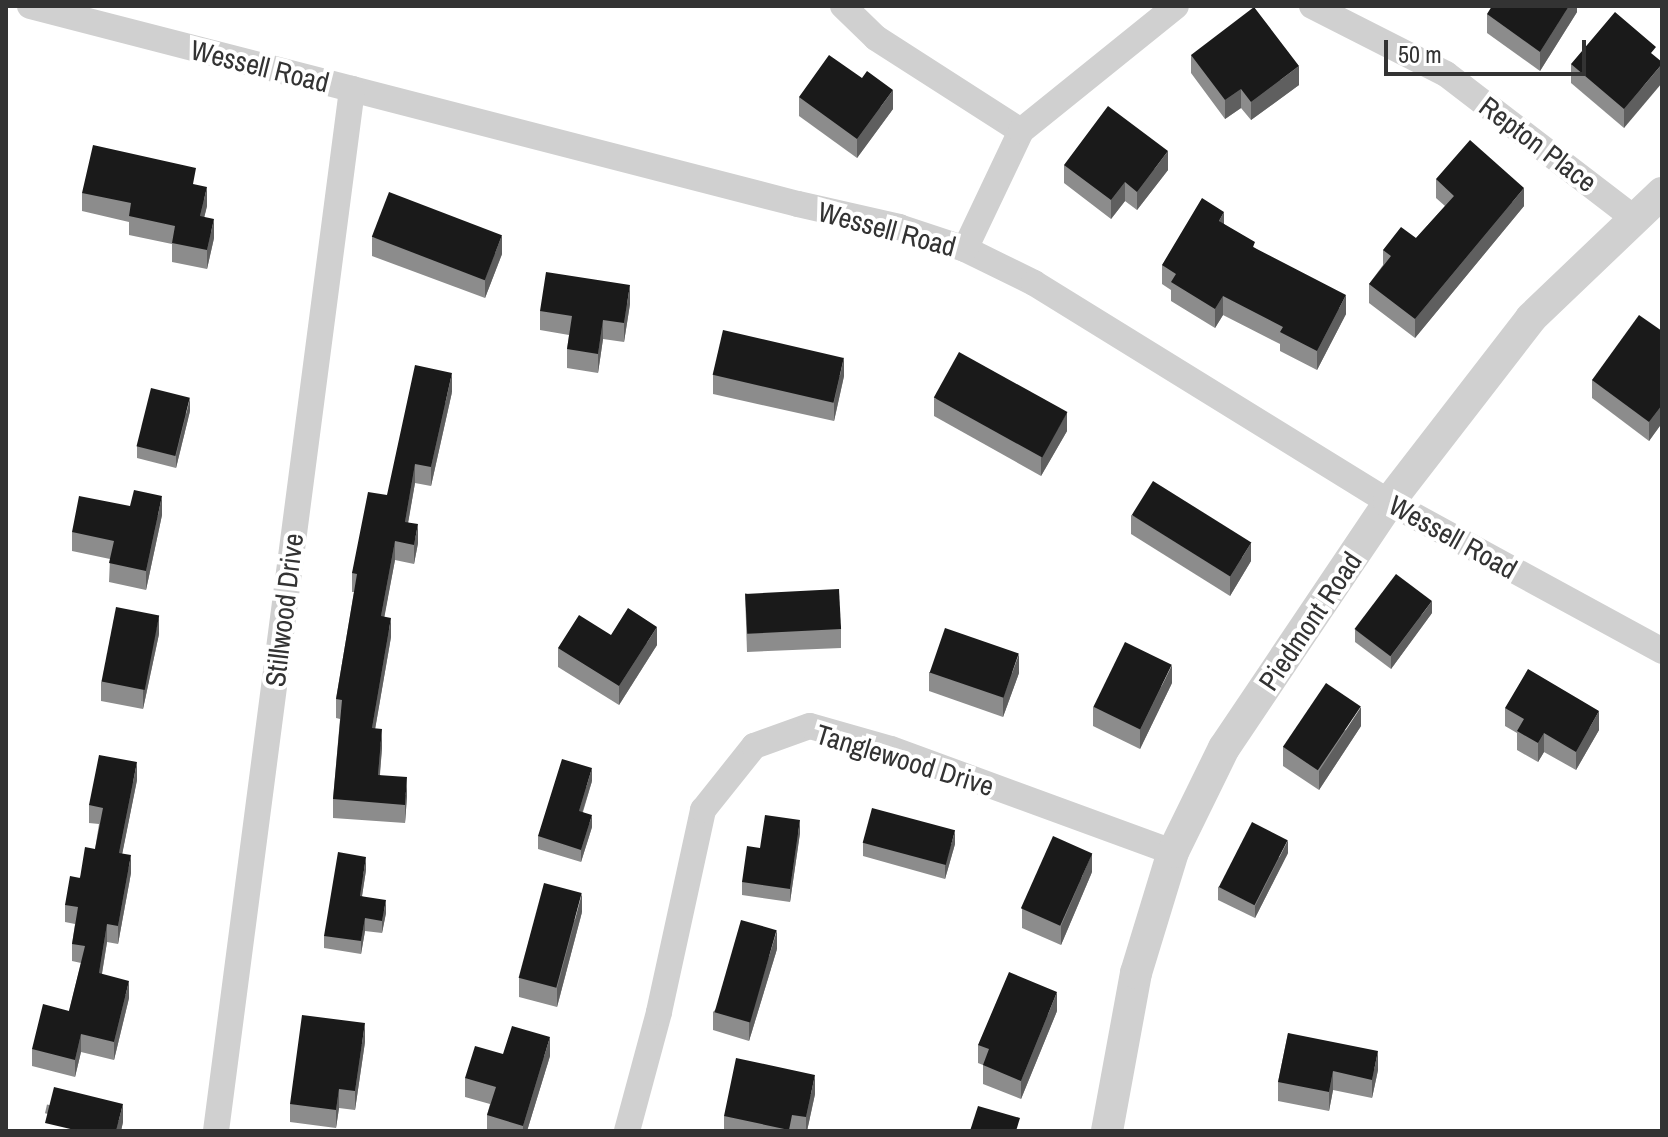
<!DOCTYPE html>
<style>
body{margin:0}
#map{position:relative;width:1668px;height:1137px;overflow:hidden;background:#fff;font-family:"Archivo Narrow",sans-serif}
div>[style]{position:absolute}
.minor>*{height:26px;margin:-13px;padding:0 13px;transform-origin:13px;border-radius:13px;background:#d0d0d0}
.tertiary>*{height:32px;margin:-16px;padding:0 16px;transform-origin:16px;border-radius:16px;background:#d0d0d0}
.wall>*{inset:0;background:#8c8c8c;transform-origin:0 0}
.shaded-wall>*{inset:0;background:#5f5f5f}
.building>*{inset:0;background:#1a1a1a;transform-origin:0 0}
span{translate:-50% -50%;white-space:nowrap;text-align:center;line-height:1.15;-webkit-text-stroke:8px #fff;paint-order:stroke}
.street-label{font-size:28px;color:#333}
.frame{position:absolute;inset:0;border:8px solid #333;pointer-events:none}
.scale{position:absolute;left:1384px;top:40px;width:202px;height:36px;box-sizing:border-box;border:4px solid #333;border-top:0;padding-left:10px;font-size:24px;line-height:28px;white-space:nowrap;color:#333;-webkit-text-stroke:6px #fff;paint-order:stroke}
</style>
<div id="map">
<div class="minor">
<div style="left:30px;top:6px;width:793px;rotate:14.46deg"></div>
<div style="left:798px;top:204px;width:104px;rotate:12.8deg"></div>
<div style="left:899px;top:227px;width:70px;rotate:18.4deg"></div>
<div style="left:965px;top:249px;width:77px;rotate:26.2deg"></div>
<div style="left:1034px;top:283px;width:417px;rotate:31.7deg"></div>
<div style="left:1389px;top:502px;width:311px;rotate:28.6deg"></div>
<div style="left:843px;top:6px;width:46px;rotate:44.1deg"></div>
<div style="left:876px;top:38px;width:172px;rotate:32.7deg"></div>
<div style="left:1312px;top:6px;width:150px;rotate:26.9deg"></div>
<div style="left:1446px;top:74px;width:238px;rotate:37.5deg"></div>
<div style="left:965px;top:249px;width:131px;rotate:-64.6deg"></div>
<div style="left:1021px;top:131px;width:199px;rotate:-38.9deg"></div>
<div style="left:216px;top:1131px;width:1051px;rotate:-82.56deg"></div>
<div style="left:627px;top:1131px;width:123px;rotate:-74.9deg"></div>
<div style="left:659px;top:1012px;width:207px;rotate:-77.7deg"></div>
<div style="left:703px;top:810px;width:82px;rotate:-51.4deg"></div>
<div style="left:754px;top:746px;width:59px;rotate:-19.7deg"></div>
<div style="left:810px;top:726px;width:84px;rotate:15.9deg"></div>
<div style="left:891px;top:749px;width:300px;rotate:20.1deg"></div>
</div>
<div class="tertiary">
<div style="left:1107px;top:1131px;width:161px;rotate:-79.6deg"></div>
<div style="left:1136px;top:973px;width:127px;rotate:-73deg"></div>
<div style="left:1173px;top:852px;width:116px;rotate:-63.9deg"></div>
<div style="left:1224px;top:748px;width:296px;rotate:-56.1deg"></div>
<div style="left:1389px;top:502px;width:232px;rotate:-52.3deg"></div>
<div style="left:1531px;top:318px;width:181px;rotate:-43.7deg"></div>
</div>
<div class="wall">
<div style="clip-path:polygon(1577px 6px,1577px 12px,1540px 71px,1487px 33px,1487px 14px)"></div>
<div style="clip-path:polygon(1191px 55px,1299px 85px,1251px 120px,1241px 108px,1225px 119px,1191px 73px)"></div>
<div style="clip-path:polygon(1656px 57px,1624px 128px,1571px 83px,1571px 64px)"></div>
<div style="clip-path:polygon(799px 97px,893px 109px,857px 158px,799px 116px)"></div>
<div style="clip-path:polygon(1064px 165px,1168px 170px,1137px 210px,1125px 201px,1111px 219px,1064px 183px)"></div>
<div style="clip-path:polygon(1436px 179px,1524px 206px,1415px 338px,1369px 303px,1369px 284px,1383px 265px,1383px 250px,1416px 238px,1445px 206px,1436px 198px)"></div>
<div style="clip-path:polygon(196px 185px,207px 206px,204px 217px,214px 238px,207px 269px,172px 262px,172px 244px,129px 235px,129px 222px,82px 211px,82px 193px)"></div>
<div style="clip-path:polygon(1224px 224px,1255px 248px,1346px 314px,1317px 370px,1280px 351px,1280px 344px,1223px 315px,1215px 328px,1171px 301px,1171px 290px,1162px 284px,1162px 265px)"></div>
<div style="clip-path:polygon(372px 237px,502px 254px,485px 298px,372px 256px)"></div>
<div style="clip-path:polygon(630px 304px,624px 342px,603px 339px,598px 373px,567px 368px,567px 349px,569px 335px,540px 330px,540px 311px)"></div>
<div style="clip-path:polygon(1662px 331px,1662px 423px,1649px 441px,1592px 398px,1592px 380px)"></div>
<div style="clip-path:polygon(713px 375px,844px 376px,834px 421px,713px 394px)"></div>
<div style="clip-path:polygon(452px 392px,431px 486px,415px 483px,408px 522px,418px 543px,414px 564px,395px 560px,384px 617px,391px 637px,375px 729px,382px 748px,380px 775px,407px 796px,405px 823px,333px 818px,333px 799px,340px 719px,336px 718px,336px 699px,354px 592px,352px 592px,352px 573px,387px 495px)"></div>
<div style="clip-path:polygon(934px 398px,1067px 431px,1041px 476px,934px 416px)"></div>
<div style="clip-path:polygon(190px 411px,176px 468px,137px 458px,137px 446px)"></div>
<div style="clip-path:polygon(162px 515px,146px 590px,109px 582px,110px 559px,72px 551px,72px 532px)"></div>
<div style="clip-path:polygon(1131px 515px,1251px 561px,1230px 596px,1131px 534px)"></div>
<div style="clip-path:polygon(745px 593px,841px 629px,841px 648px,747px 652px)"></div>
<div style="clip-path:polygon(1432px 613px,1391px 669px,1355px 642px,1355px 630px)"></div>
<div style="clip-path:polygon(159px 634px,143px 709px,101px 701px,101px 682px)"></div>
<div style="clip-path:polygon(611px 635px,657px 645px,619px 705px,558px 667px,558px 648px)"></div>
<div style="clip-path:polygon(929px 672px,1019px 673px,1003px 717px,929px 691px)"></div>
<div style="clip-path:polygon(1172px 683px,1140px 749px,1093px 726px,1093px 707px)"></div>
<div style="clip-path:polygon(1505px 708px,1599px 730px,1576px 770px,1544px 752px,1538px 762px,1517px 750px,1517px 733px,1505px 726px)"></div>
<div style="clip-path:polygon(1361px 726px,1319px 790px,1283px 766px,1283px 747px)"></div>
<div style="clip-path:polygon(137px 780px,122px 854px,131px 873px,118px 944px,107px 942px,102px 974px,129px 998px,114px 1060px,81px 1052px,75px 1077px,32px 1066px,32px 1049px,69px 1011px,81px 963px,72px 961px,72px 944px,75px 924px,65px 922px,65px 905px,95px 849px,99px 824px,89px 823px,89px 805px)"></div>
<div style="clip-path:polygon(592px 781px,583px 812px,592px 827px,581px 862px,538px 849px,538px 836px)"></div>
<div style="clip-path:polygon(800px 833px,790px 902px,742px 895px,742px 882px,760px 848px)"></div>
<div style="clip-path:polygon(863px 843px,955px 844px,945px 879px,863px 856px)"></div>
<div style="clip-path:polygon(1288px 853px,1255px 918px,1218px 900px,1218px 887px)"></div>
<div style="clip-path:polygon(366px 870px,362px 896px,386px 913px,382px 933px,365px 931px,361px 954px,324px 948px,324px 936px)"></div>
<div style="clip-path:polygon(1092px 872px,1061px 945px,1022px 928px,1022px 909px)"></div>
<div style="clip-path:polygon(582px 912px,557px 1007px,519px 997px,519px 978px)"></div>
<div style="clip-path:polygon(777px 949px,749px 1041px,713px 1030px,713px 1012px)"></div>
<div style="clip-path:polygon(1057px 1011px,1021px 1099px,983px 1084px,983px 1065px,978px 1063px,978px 1045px)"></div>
<div style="clip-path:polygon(1288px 1033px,1378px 1070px,1372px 1098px,1333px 1090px,1329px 1111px,1278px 1101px,1278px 1082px)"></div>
<div style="clip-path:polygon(365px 1042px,355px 1110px,339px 1108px,336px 1128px,290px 1122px,290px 1104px)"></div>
<div style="clip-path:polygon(503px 1054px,550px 1056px,527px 1131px,487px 1131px,487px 1115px,490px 1104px,465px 1097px,465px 1078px)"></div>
<div style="clip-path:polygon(815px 1094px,807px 1131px,724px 1131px,724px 1116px)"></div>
<div style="left:123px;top:1122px;width:9px;height:78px;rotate:103deg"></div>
</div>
<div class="shaded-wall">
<div style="clip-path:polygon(1569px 6px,1577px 6px,1577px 12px,1540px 71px,1540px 52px)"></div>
<div style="clip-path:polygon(1662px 64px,1662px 83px,1624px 128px,1624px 109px)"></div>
<div style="clip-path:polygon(1299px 66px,1299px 85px,1251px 120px,1251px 102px)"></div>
<div style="clip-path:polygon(1241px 89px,1241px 108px,1225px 119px,1225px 100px)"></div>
<div style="clip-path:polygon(893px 90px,893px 109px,857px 158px,857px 139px)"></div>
<div style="clip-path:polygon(1168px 151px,1168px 170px,1137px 210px,1137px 192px)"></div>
<div style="clip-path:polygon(1125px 182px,1125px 201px,1111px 219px,1111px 200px)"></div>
<div style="clip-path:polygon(207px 187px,207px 206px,200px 235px,200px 216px)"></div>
<div style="clip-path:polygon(1524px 188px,1524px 206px,1415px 338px,1415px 319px)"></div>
<div style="clip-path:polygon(1224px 212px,1224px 230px,1219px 221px)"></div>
<div style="clip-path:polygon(214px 219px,214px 238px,207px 269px,207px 250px)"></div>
<div style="clip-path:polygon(502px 235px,502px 254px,485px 298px,485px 279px)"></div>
<div style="clip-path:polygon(630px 285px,630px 304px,624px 342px,624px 323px)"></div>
<div style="clip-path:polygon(1346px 295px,1346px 314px,1317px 370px,1317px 351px)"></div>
<div style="clip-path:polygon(1223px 296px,1223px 315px,1215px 328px,1215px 309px)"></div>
<div style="clip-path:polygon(603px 320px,603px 339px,598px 373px,598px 354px)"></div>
<div style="clip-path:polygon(844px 357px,844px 376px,834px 421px,834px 402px)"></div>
<div style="clip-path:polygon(452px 373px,452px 392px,431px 486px,431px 467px)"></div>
<div style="clip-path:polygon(190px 398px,190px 411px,176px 468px,176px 455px)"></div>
<div style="clip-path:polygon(1662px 405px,1662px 423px,1649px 441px,1649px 422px)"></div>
<div style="clip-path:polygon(1067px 412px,1067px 431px,1041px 476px,1041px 458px)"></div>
<div style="clip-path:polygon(415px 464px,415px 483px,405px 541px,405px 522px)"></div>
<div style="clip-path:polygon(162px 496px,162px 515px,146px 590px,146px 571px)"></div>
<div style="clip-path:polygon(418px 524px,418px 543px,414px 564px,414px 545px)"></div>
<div style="clip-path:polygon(395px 541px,395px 560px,381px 635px,381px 616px)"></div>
<div style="clip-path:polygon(1251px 543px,1251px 561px,1230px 596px,1230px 577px)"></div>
<div style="clip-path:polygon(1432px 601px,1432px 613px,1391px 669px,1391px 656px)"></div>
<div style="clip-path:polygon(159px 615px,159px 634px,143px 709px,143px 691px)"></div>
<div style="clip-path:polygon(391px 618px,391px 637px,372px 747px,372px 728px)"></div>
<div style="clip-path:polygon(657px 627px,657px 645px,619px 705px,619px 686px)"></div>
<div style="clip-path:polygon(1019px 654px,1019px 673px,1003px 717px,1003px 698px)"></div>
<div style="clip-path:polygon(1172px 665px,1172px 683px,1140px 749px,1140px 730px)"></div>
<div style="clip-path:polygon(1361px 707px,1361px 726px,1319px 790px,1319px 771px)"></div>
<div style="clip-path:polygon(1599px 711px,1599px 730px,1576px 770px,1576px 752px)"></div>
<div style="clip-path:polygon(382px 729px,382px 748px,378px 794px,378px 775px)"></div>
<div style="clip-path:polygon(1544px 733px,1544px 752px,1538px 762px,1538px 743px)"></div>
<div style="clip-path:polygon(137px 762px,137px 780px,119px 870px,119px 853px)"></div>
<div style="clip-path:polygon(592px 768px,592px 781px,579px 823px,579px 811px)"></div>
<div style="clip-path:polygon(407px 777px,407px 796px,405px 823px,405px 805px)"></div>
<div style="clip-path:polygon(592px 815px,592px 827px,581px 862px,581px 850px)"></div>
<div style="clip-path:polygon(800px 820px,800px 833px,790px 902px,790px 889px)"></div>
<div style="clip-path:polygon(955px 831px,955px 844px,945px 879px,945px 866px)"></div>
<div style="clip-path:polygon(1288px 840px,1288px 853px,1255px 918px,1255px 906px)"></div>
<div style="clip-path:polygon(1092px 853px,1092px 872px,1061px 945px,1061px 926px)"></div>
<div style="clip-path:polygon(131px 855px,131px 873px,118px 944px,118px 926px)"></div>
<div style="clip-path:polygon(366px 857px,366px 870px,360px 909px,360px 896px)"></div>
<div style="clip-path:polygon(582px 893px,582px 912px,557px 1007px,557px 988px)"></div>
<div style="clip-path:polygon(386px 900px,386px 913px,382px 933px,382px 921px)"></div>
<div style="clip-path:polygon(365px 918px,365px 931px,361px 954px,361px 941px)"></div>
<div style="clip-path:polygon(107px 924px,107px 942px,99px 991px,99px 973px)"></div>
<div style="clip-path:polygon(777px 930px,777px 949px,749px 1041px,749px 1023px)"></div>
<div style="clip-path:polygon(129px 981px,129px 998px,114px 1060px,114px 1042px)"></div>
<div style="clip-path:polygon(1057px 992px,1057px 1011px,1021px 1099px,1021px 1081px)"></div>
<div style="clip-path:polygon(365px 1023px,365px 1042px,355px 1110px,355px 1091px)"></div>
<div style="clip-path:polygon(81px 1034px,81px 1052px,75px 1077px,75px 1060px)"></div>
<div style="clip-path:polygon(550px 1037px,550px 1056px,527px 1131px,523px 1131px,523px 1126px)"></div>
<div style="clip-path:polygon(1378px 1051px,1378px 1070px,1372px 1098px,1372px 1080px)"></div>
<div style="clip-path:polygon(1333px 1071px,1333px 1090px,1329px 1111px,1329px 1092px)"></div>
<div style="clip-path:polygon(815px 1075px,815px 1094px,807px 1131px,806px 1131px,806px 1117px)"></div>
<div style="clip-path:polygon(339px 1089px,339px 1108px,336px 1128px,336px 1110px)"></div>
<div style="clip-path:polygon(123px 1104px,123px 1122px,121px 1131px,116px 1131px)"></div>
</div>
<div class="building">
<div style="clip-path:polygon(1492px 6px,1569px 6px,1540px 52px,1487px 14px)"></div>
<div style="clip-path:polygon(1254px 7px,1299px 66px,1251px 102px,1241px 89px,1225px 100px,1191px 55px)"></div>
<div style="clip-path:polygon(1615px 12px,1656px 47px,1651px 53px,1662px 62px,1662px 64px,1624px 109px,1571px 64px)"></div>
<div style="clip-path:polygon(829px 55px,862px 78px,867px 71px,893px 90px,857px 139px,799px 97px)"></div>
<div style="clip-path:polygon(1108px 106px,1168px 151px,1137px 192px,1125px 182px,1111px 200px,1064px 165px)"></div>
<div style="clip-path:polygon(1470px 140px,1524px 188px,1415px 319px,1369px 284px,1391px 256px,1383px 250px,1401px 227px,1416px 238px,1454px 196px,1436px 179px)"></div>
<div style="clip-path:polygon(93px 145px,196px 168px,193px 184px,207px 187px,200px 216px,214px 219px,207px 250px,172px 243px,175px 226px,129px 216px,131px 203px,82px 193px)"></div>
<div style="left:389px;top:192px;width:121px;height:48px;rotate:21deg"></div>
<div style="clip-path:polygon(1202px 198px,1224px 212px,1219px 221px,1255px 242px,1253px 247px,1346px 295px,1317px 351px,1280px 332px,1283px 327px,1223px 296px,1215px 309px,1171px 282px,1176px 274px,1162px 265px)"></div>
<div style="clip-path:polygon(546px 272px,630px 285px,624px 323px,603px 320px,598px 354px,567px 349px,572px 316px,540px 311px)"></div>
<div style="clip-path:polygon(1639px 315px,1662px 331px,1662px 405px,1649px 422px,1592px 380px)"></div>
<div style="left:723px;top:330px;width:124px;height:46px;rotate:13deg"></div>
<div style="left:959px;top:352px;width:124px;height:52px;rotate:29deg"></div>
<div style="clip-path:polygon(415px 365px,452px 373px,431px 467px,415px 464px,405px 522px,418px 524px,414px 545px,395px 541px,381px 616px,391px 618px,372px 728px,382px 729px,378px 775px,407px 777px,405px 805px,333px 799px,342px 700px,336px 699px,357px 574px,352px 573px,368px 492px,387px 495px)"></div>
<div style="left:151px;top:388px;width:40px;height:60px;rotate:14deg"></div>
<div style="left:1153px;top:481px;width:116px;height:40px;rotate:32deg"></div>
<div style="clip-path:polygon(134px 490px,162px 496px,146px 571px,109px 563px,114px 541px,72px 532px,79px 496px,130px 506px)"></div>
<div style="left:1396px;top:574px;width:45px;height:69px;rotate:37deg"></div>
<div style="left:839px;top:589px;width:40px;height:94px;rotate:87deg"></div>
<div style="left:116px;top:607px;width:44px;height:76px;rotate:11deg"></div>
<div style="clip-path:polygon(628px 608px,657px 627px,619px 686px,558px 648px,579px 615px,611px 635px)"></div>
<div style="left:945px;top:628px;width:78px;height:47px;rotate:19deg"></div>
<div style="left:1125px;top:642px;width:52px;height:72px;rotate:26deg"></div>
<div style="clip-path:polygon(1528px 669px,1599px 711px,1576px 752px,1544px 733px,1538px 743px,1517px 731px,1524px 719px,1505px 708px)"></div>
<div style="left:1326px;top:683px;width:42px;height:77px;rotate:34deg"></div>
<div style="clip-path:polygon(99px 755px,137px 762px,119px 853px,131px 855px,118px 926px,107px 924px,99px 973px,129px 981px,114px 1042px,81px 1034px,75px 1060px,32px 1049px,43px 1004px,69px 1011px,85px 946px,72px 944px,78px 907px,65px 905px,70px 876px,80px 878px,85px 847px,95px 849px,103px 808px,89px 805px)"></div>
<div style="clip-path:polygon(562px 759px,592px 768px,579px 811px,592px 815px,581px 850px,538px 836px)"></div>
<div style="left:872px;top:808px;width:86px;height:36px;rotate:15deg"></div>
<div style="clip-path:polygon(765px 815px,800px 820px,790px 889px,742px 882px,747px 846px,760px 848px)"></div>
<div style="left:1252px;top:822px;width:40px;height:73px;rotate:27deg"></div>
<div style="left:1053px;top:836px;width:43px;height:79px;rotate:24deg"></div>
<div style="clip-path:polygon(338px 852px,366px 857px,360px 896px,386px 900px,382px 921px,365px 918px,361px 941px,324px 936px)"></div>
<div style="left:544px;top:883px;width:39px;height:98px;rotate:15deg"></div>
<div style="left:741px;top:920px;width:37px;height:96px;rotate:16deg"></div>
<div style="clip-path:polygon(1009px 972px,1057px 992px,1021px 1081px,983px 1065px,989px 1049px,978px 1045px)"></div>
<div style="clip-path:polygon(302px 1015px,365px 1023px,355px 1091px,339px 1089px,336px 1110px,290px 1104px)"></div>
<div style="clip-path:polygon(512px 1026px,550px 1037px,523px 1126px,487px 1115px,496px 1087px,465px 1078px,475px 1046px,503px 1054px)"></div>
<div style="clip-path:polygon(1288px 1033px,1378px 1051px,1372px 1080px,1333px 1071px,1329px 1092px,1278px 1082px)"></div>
<div style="clip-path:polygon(736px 1058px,815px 1075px,806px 1117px,792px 1115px,789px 1130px,724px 1116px)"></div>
<div style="clip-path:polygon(54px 1087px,123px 1104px,116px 1131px,79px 1131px,45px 1123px)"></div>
<div style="clip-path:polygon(978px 1106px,1020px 1118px,1016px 1131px,970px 1131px)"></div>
</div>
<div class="street-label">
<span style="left:260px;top:66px;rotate:14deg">Wessell Road</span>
<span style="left:1538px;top:144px;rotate:37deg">Repton Place</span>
<span style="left:887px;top:229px;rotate:15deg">Wessell Road</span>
<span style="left:1453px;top:537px;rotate:29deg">Wessell Road</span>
<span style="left:284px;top:610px;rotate:-83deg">Stillwood Drive</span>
<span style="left:1310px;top:621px;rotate:-56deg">Piedmont Road</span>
<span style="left:905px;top:760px;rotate:17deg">Tanglewood Drive</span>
</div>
<div class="frame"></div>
<div class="scale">50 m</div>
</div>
